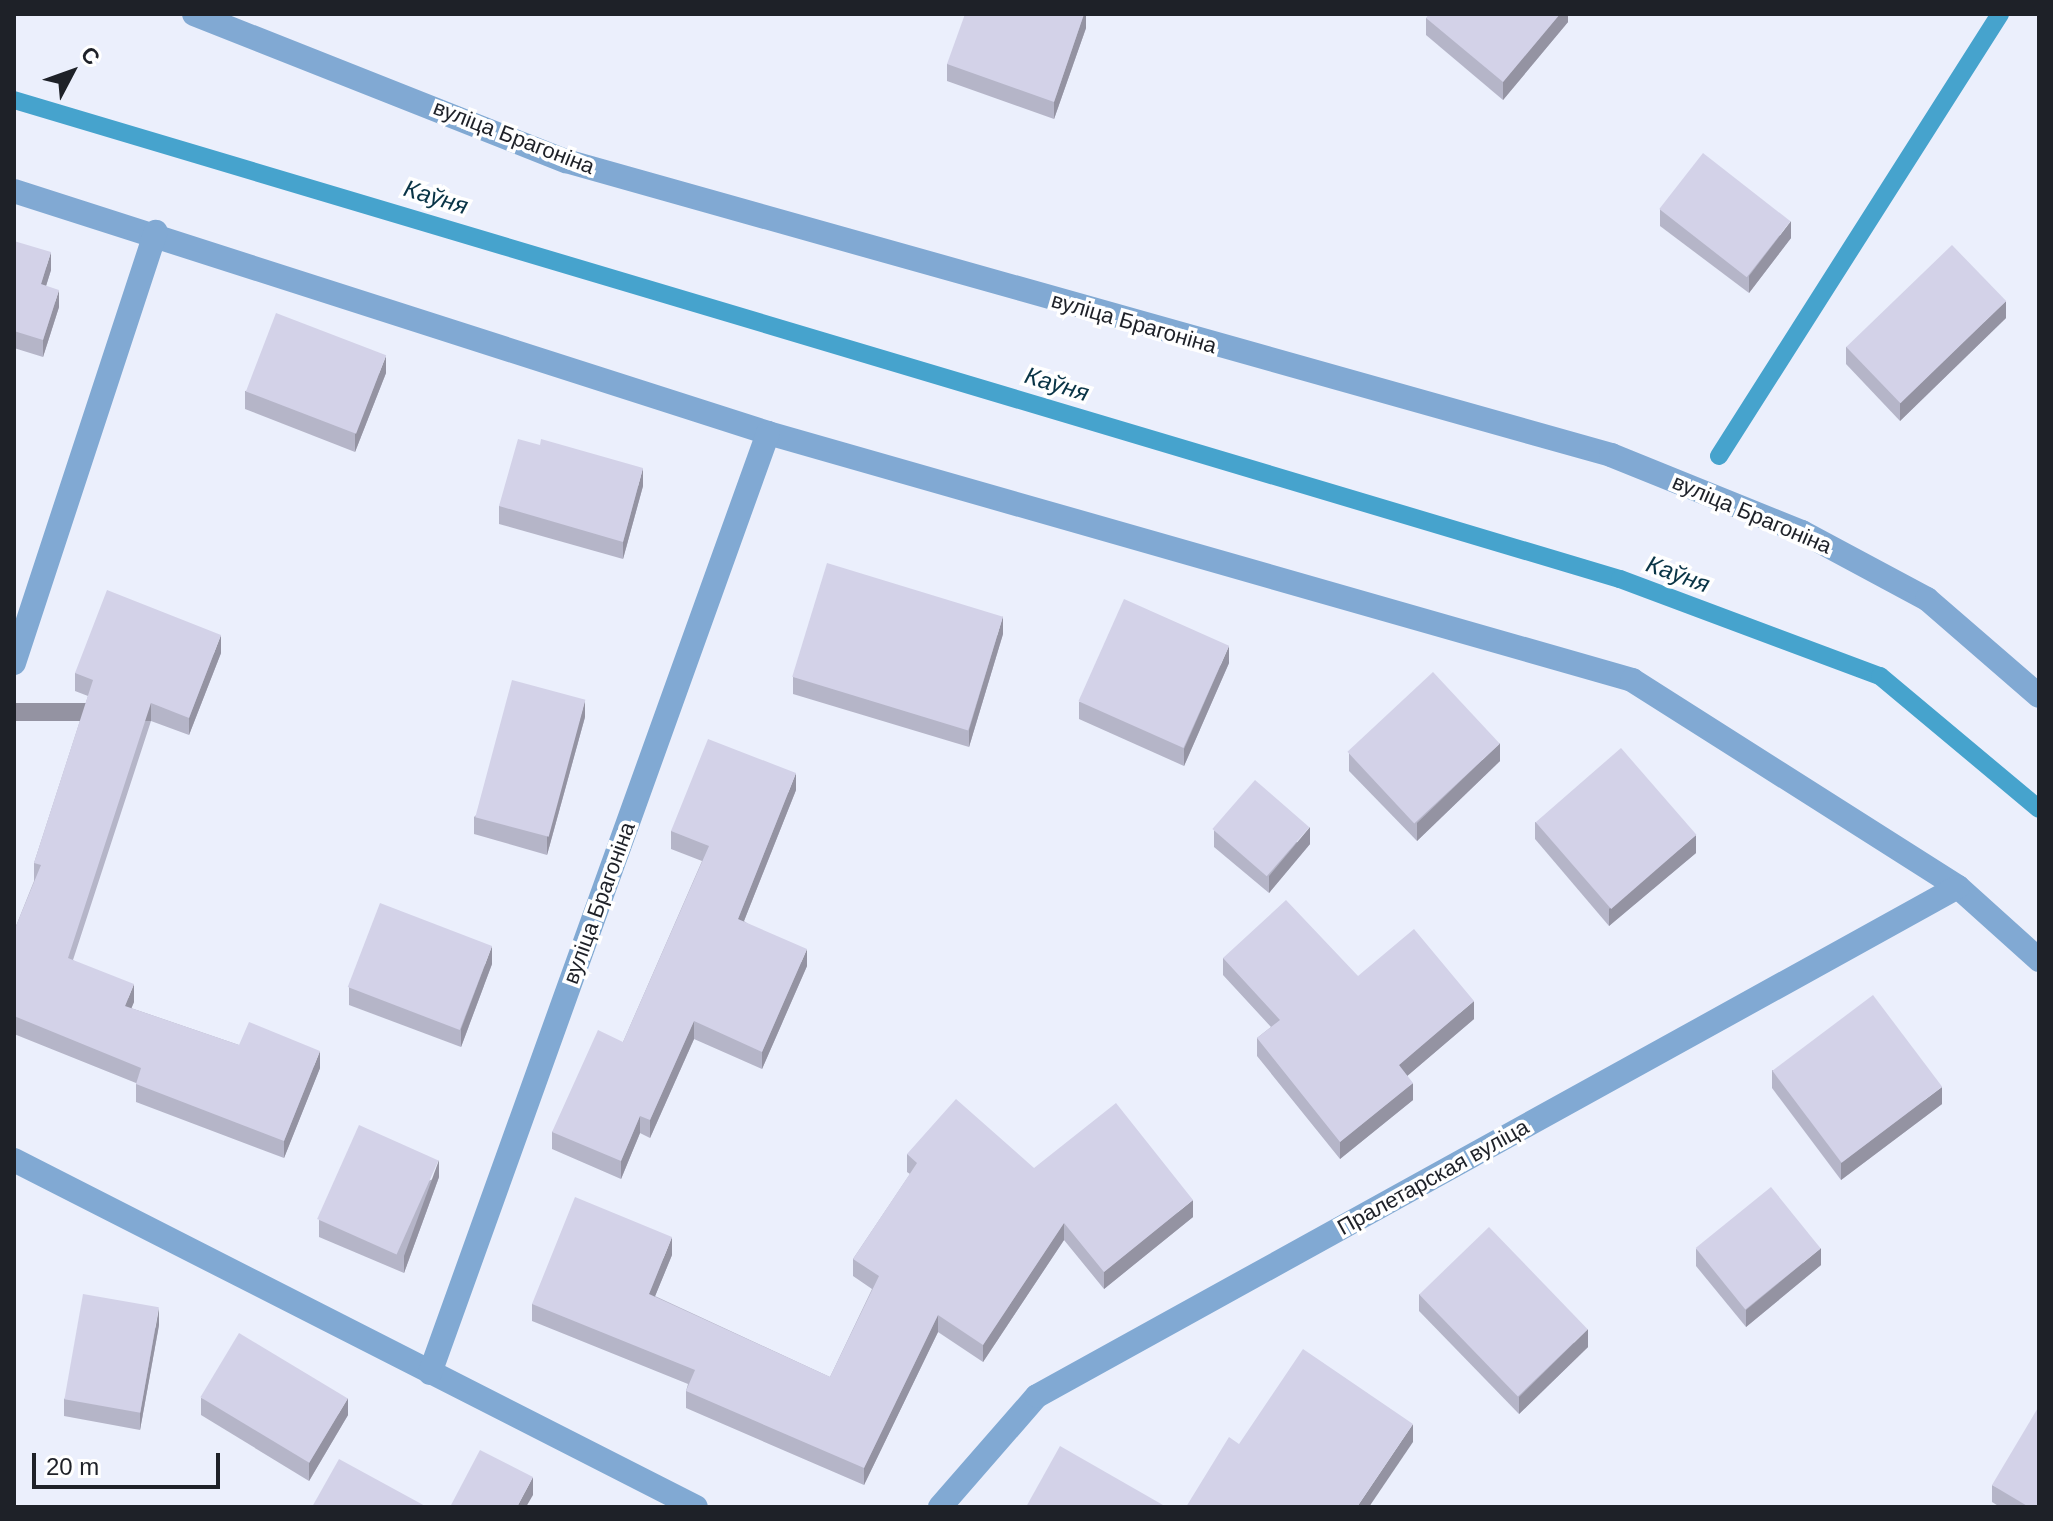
<!DOCTYPE html>
<meta charset="utf-8">
<style>
body{margin:0}
#map{position:relative;width:2053px;height:1521px;overflow:hidden;background:#ebeffc;font-family:Arial,sans-serif}
div>[style]{position:absolute}
.stream>*{height:18px;margin:-9px;padding:0 9px;transform-origin:9px;border-radius:9px;background:#46a3cd}
.minor>*{height:24px;margin:-12px;padding:0 12px;transform-origin:12px;border-radius:12px;background:#81a9d3}
.wall>*{inset:0;background:#b5b5c8}
.shaded-wall>*{inset:0;background:#9493a2;transform-origin:0 0}
.building>*{inset:0;background:#d3d2e8;transform-origin:0 0}
span{translate:-50% -50%;white-space:nowrap;text-align:center;line-height:1.15;-webkit-text-stroke:7px #fff;paint-order:stroke}
.street-label{font-size:22px;color:#1e2128}
.water-label{font-size:24px;color:#093446;font-style:italic}
.frame{position:absolute;inset:0;border:16px solid #1e2128;pointer-events:none}
.north{position:absolute;left:32px;top:32px;width:80px;height:80px;-webkit-text-stroke:6px #fff;paint-order:stroke;rotate:49deg;font-size:22px;font-weight:700;line-height:32px;text-align:center;color:#1e2128}
.north::after{content:'';display:block;margin:auto;width:28px;height:36px;background:#1e2128;clip-path:polygon(50% 0,100% 100%,50% 72%,0 100%)}
.scale{position:absolute;left:32px;top:1453px;width:188px;height:36px;box-sizing:border-box;border:4px solid #1e2128;border-top:0;padding-left:10px;font-size:24px;line-height:28px;white-space:nowrap;color:#1e2128;-webkit-text-stroke:6px #fff;paint-order:stroke}
</style>
<div id="map">
<div class="stream">
<div style="left:14px;top:100px;width:1676px;rotate:16.61deg"></div>
<div style="left:1620px;top:579px;width:278px;rotate:20.5deg"></div>
<div style="left:1880px;top:676px;width:207px;rotate:39.9deg"></div>
<div style="left:1719px;top:456px;width:524px;rotate:-57.55deg"></div>
</div>
<div class="minor">
<div style="left:194px;top:14px;width:400px;rotate:21.6deg"></div>
<div style="left:566px;top:161px;width:1086px;rotate:15.71deg"></div>
<div style="left:1611px;top:455px;width:206px;rotate:22deg"></div>
<div style="left:1802px;top:532px;width:142px;rotate:28.2deg"></div>
<div style="left:1927px;top:599px;width:148px;rotate:40.9deg"></div>
<div style="left:14px;top:191px;width:792px;rotate:17.79deg"></div>
<div style="left:768px;top:433px;width:899px;rotate:15.95deg"></div>
<div style="left:1632px;top:680px;width:386px;rotate:32.4deg"></div>
<div style="left:1958px;top:887px;width:109px;rotate:42deg"></div>
<div style="left:14px;top:663px;width:454px;rotate:-71.8deg"></div>
<div style="left:14px;top:1160px;width:765px;rotate:26.97deg"></div>
<div style="left:430px;top:1373px;width:999px;rotate:-70.22deg"></div>
<div style="left:940px;top:1507px;width:147px;rotate:-48.9deg"></div>
<div style="left:1037px;top:1396px;width:1052px;rotate:-28.93deg"></div>
</div>
<div class="wall">
<div style="clip-path:polygon(1086px 14px,1086px 28px,1054px 119px,947px 81px,947px 64px)"></div>
<div style="clip-path:polygon(1568px 14px,1568px 22px,1503px 100px,1426px 35px,1426px 18px)"></div>
<div style="clip-path:polygon(1660px 209px,1791px 238px,1749px 293px,1660px 226px)"></div>
<div style="clip-path:polygon(14px 241px,51px 270px,46px 286px,59px 307px,43px 357px,14px 348px)"></div>
<div style="clip-path:polygon(2006px 318px,1900px 421px,1846px 364px,1846px 347px)"></div>
<div style="clip-path:polygon(386px 373px,355px 452px,245px 409px,245px 391px)"></div>
<div style="clip-path:polygon(643px 486px,623px 559px,499px 524px,499px 506px)"></div>
<div style="clip-path:polygon(1003px 634px,969px 747px,793px 694px,793px 677px)"></div>
<div style="clip-path:polygon(221px 653px,189px 735px,151px 721px,73px 960px,134px 1002px,131px 1008px,239px 1045px,320px 1068px,284px 1158px,136px 1102px,136px 1083px,14px 1034px,14px 931px,34px 881px,34px 863px,88px 696px,75px 691px,75px 673px)"></div>
<div style="clip-path:polygon(1229px 663px,1184px 766px,1079px 719px,1079px 702px)"></div>
<div style="clip-path:polygon(585px 717px,547px 855px,474px 834px,474px 817px)"></div>
<div style="clip-path:polygon(1349px 753px,1500px 761px,1417px 841px,1349px 771px)"></div>
<div style="clip-path:polygon(796px 790px,744px 921px,807px 966px,762px 1069px,694px 1039px,650px 1138px,640px 1133px,621px 1179px,552px 1149px,552px 1132px,623px 1042px,702px 861px,671px 849px,671px 831px)"></div>
<div style="clip-path:polygon(1535px 822px,1696px 853px,1609px 926px,1535px 839px)"></div>
<div style="clip-path:polygon(1214px 830px,1310px 844px,1269px 893px,1214px 847px)"></div>
<div style="clip-path:polygon(1223px 958px,1358px 976px,1474px 1019px,1407px 1076px,1413px 1100px,1340px 1159px,1257px 1056px,1257px 1038px,1271px 1027px,1223px 975px)"></div>
<div style="clip-path:polygon(492px 964px,461px 1047px,349px 1005px,349px 987px)"></div>
<div style="clip-path:polygon(1772px 1070px,1942px 1104px,1841px 1180px,1772px 1088px)"></div>
<div style="clip-path:polygon(907px 1154px,1034px 1168px,1193px 1217px,1104px 1289px,1064px 1240px,983px 1362px,938px 1332px,864px 1485px,686px 1408px,686px 1391px,688px 1384px,532px 1321px,532px 1304px,672px 1255px,655px 1296px,830px 1377px,872px 1289px,853px 1276px,853px 1259px,910px 1174px,907px 1172px)"></div>
<div style="clip-path:polygon(439px 1177px,404px 1273px,319px 1237px,319px 1220px)"></div>
<div style="clip-path:polygon(1696px 1249px,1821px 1265px,1746px 1327px,1696px 1266px)"></div>
<div style="clip-path:polygon(1419px 1294px,1588px 1347px,1519px 1414px,1419px 1311px)"></div>
<div style="clip-path:polygon(159px 1325px,140px 1430px,64px 1416px,64px 1399px)"></div>
<div style="clip-path:polygon(201px 1398px,348px 1415px,309px 1481px,201px 1415px)"></div>
<div style="clip-path:polygon(1992px 1485px,2039px 1507px,2000px 1507px,1992px 1502px)"></div>
</div>
<div class="shaded-wall">
<div style="clip-path:polygon(1084px 14px,1086px 14px,1086px 28px,1054px 119px,1054px 102px)"></div>
<div style="clip-path:polygon(1560px 14px,1568px 14px,1568px 22px,1503px 100px,1503px 82px)"></div>
<div style="clip-path:polygon(1791px 221px,1791px 238px,1749px 293px,1749px 276px)"></div>
<div style="clip-path:polygon(51px 252px,51px 270px,41px 302px,41px 284px)"></div>
<div style="clip-path:polygon(59px 290px,59px 307px,43px 357px,43px 340px)"></div>
<div style="clip-path:polygon(2006px 301px,2006px 318px,1900px 421px,1900px 403px)"></div>
<div style="clip-path:polygon(386px 356px,386px 373px,355px 452px,355px 434px)"></div>
<div style="clip-path:polygon(643px 468px,643px 486px,623px 559px,623px 542px)"></div>
<div style="clip-path:polygon(1003px 616px,1003px 634px,969px 747px,969px 730px)"></div>
<div style="clip-path:polygon(221px 635px,221px 653px,189px 735px,189px 718px)"></div>
<div style="clip-path:polygon(1229px 646px,1229px 663px,1184px 766px,1184px 749px)"></div>
<div style="clip-path:polygon(585px 700px,585px 717px,547px 855px,547px 837px)"></div>
<div style="left:151px;top:703px;width:18px;height:268px;rotate:90deg"></div>
<div style="clip-path:polygon(1500px 743px,1500px 761px,1417px 841px,1417px 823px)"></div>
<div style="clip-path:polygon(796px 773px,796px 790px,738px 936px,738px 919px)"></div>
<div style="clip-path:polygon(1310px 827px,1310px 844px,1269px 893px,1269px 876px)"></div>
<div style="clip-path:polygon(1696px 835px,1696px 853px,1609px 926px,1609px 909px)"></div>
<div style="clip-path:polygon(492px 946px,492px 964px,461px 1047px,461px 1029px)"></div>
<div style="clip-path:polygon(807px 949px,807px 966px,762px 1069px,762px 1052px)"></div>
<div style="clip-path:polygon(134px 984px,134px 1002px,125px 1024px,125px 1006px)"></div>
<div style="clip-path:polygon(1474px 1001px,1474px 1019px,1399px 1083px,1399px 1065px)"></div>
<div style="clip-path:polygon(694px 1021px,694px 1039px,650px 1138px,650px 1120px)"></div>
<div style="clip-path:polygon(320px 1051px,320px 1068px,284px 1158px,284px 1141px)"></div>
<div style="clip-path:polygon(1413px 1083px,1413px 1100px,1340px 1159px,1340px 1142px)"></div>
<div style="clip-path:polygon(1942px 1087px,1942px 1104px,1841px 1180px,1841px 1163px)"></div>
<div style="clip-path:polygon(640px 1116px,640px 1133px,621px 1179px,621px 1161px)"></div>
<div style="clip-path:polygon(439px 1160px,439px 1177px,404px 1273px,404px 1256px)"></div>
<div style="clip-path:polygon(1193px 1200px,1193px 1217px,1104px 1289px,1104px 1272px)"></div>
<div style="clip-path:polygon(1064px 1223px,1064px 1240px,983px 1362px,983px 1345px)"></div>
<div style="clip-path:polygon(672px 1237px,672px 1255px,649px 1311px,649px 1294px)"></div>
<div style="clip-path:polygon(1821px 1248px,1821px 1265px,1746px 1327px,1746px 1310px)"></div>
<div style="clip-path:polygon(159px 1308px,159px 1325px,140px 1430px,140px 1413px)"></div>
<div style="clip-path:polygon(938px 1315px,938px 1332px,864px 1485px,864px 1468px)"></div>
<div style="clip-path:polygon(1588px 1329px,1588px 1347px,1519px 1414px,1519px 1397px)"></div>
<div style="clip-path:polygon(348px 1398px,348px 1415px,309px 1481px,309px 1463px)"></div>
<div style="clip-path:polygon(1413px 1424px,1413px 1442px,1369px 1507px,1357px 1507px)"></div>
<div style="clip-path:polygon(533px 1477px,533px 1495px,526px 1507px,517px 1507px)"></div>
</div>
<div class="building">
<div style="clip-path:polygon(965px 14px,1084px 14px,1054px 102px,947px 64px)"></div>
<div style="clip-path:polygon(1429px 14px,1560px 14px,1503px 82px,1426px 18px)"></div>
<div style="left:1703px;top:153px;width:111px;height:71px;rotate:38deg"></div>
<div style="clip-path:polygon(14px 241px,51px 252px,41px 284px,59px 290px,43px 340px,14px 331px)"></div>
<div style="left:1952px;top:245px;width:78px;height:147px;rotate:46deg"></div>
<div style="left:276px;top:313px;width:118px;height:84px;rotate:21deg"></div>
<div style="clip-path:polygon(518px 439px,540px 445px,541px 439px,643px 468px,623px 542px,499px 506px)"></div>
<div style="left:827px;top:563px;width:184px;height:119px;rotate:17deg"></div>
<div style="clip-path:polygon(107px 590px,221px 635px,189px 718px,151px 703px,68px 958px,134px 984px,125px 1006px,239px 1045px,249px 1022px,320px 1051px,284px 1141px,136px 1084px,141px 1068px,14px 1016px,14px 931px,41px 865px,34px 863px,93px 680px,75px 673px)"></div>
<div style="left:1124px;top:599px;width:115px;height:112px;rotate:24deg"></div>
<div style="left:1433px;top:672px;width:98px;height:117px;rotate:47deg"></div>
<div style="left:512px;top:680px;width:76px;height:142px;rotate:15deg"></div>
<div style="clip-path:polygon(708px 739px,796px 773px,738px 919px,807px 949px,762px 1052px,694px 1021px,650px 1120px,640px 1116px,621px 1161px,552px 1132px,598px 1030px,623px 1042px,709px 846px,671px 831px)"></div>
<div style="left:1621px;top:748px;width:115px;height:113px;rotate:49deg"></div>
<div style="left:1255px;top:780px;width:72px;height:65px;rotate:41deg"></div>
<div style="clip-path:polygon(1286px 900px,1358px 976px,1414px 929px,1474px 1001px,1399px 1065px,1413px 1083px,1340px 1142px,1257px 1038px,1280px 1020px,1223px 958px)"></div>
<div style="left:380px;top:903px;width:120px;height:90px;rotate:21deg"></div>
<div style="left:1873px;top:995px;width:115px;height:126px;rotate:53deg"></div>
<div style="clip-path:polygon(956px 1099px,1034px 1168px,1116px 1103px,1193px 1200px,1104px 1272px,1064px 1223px,983px 1345px,938px 1315px,864px 1468px,686px 1391px,695px 1370px,532px 1304px,575px 1197px,672px 1237px,649px 1294px,830px 1377px,879px 1276px,853px 1259px,917px 1163px,907px 1154px)"></div>
<div style="left:359px;top:1125px;width:87px;height:103px;rotate:24deg"></div>
<div style="left:1771px;top:1187px;width:79px;height:97px;rotate:51deg"></div>
<div style="left:1489px;top:1227px;width:142px;height:97px;rotate:46deg"></div>
<div style="left:83px;top:1294px;width:77px;height:107px;rotate:10deg"></div>
<div style="left:239px;top:1333px;width:127px;height:75px;rotate:31deg"></div>
<div style="clip-path:polygon(1303px 1349px,1413px 1424px,1357px 1507px,1186px 1507px,1229px 1437px,1239px 1444px)"></div>
<div style="clip-path:polygon(2039px 1406px,2039px 1507px,2029px 1507px,1992px 1485px)"></div>
<div style="clip-path:polygon(1060px 1446px,1163px 1505px,1162px 1507px,1026px 1507px)"></div>
<div style="clip-path:polygon(480px 1450px,533px 1477px,517px 1507px,450px 1507px)"></div>
<div style="clip-path:polygon(339px 1459px,427px 1507px,312px 1507px)"></div>
</div>
<div class="street-label">
<span style="left:514px;top:137px;rotate:21deg">вуліца Брагоніна</span>
<span style="left:1134px;top:323px;rotate:16deg">вуліца Брагоніна</span>
<span style="left:1752px;top:514px;rotate:23deg">вуліца Брагоніна</span>
<span style="left:599px;top:903px;rotate:-70deg">вуліца Брагоніна</span>
<span style="left:1433px;top:1177px;rotate:-29deg">Пралетарская вуліца</span>
</div>
<div class="water-label">
<span style="left:436px;top:197px;rotate:17deg">Каўня</span>
<span style="left:1057px;top:384px;rotate:17deg">Каўня</span>
<span style="left:1678px;top:574px;rotate:20deg">Каўня</span>
</div>
<div class="frame"></div>
<div class="north">С</div>
<div class="scale">20 m</div>
</div>
